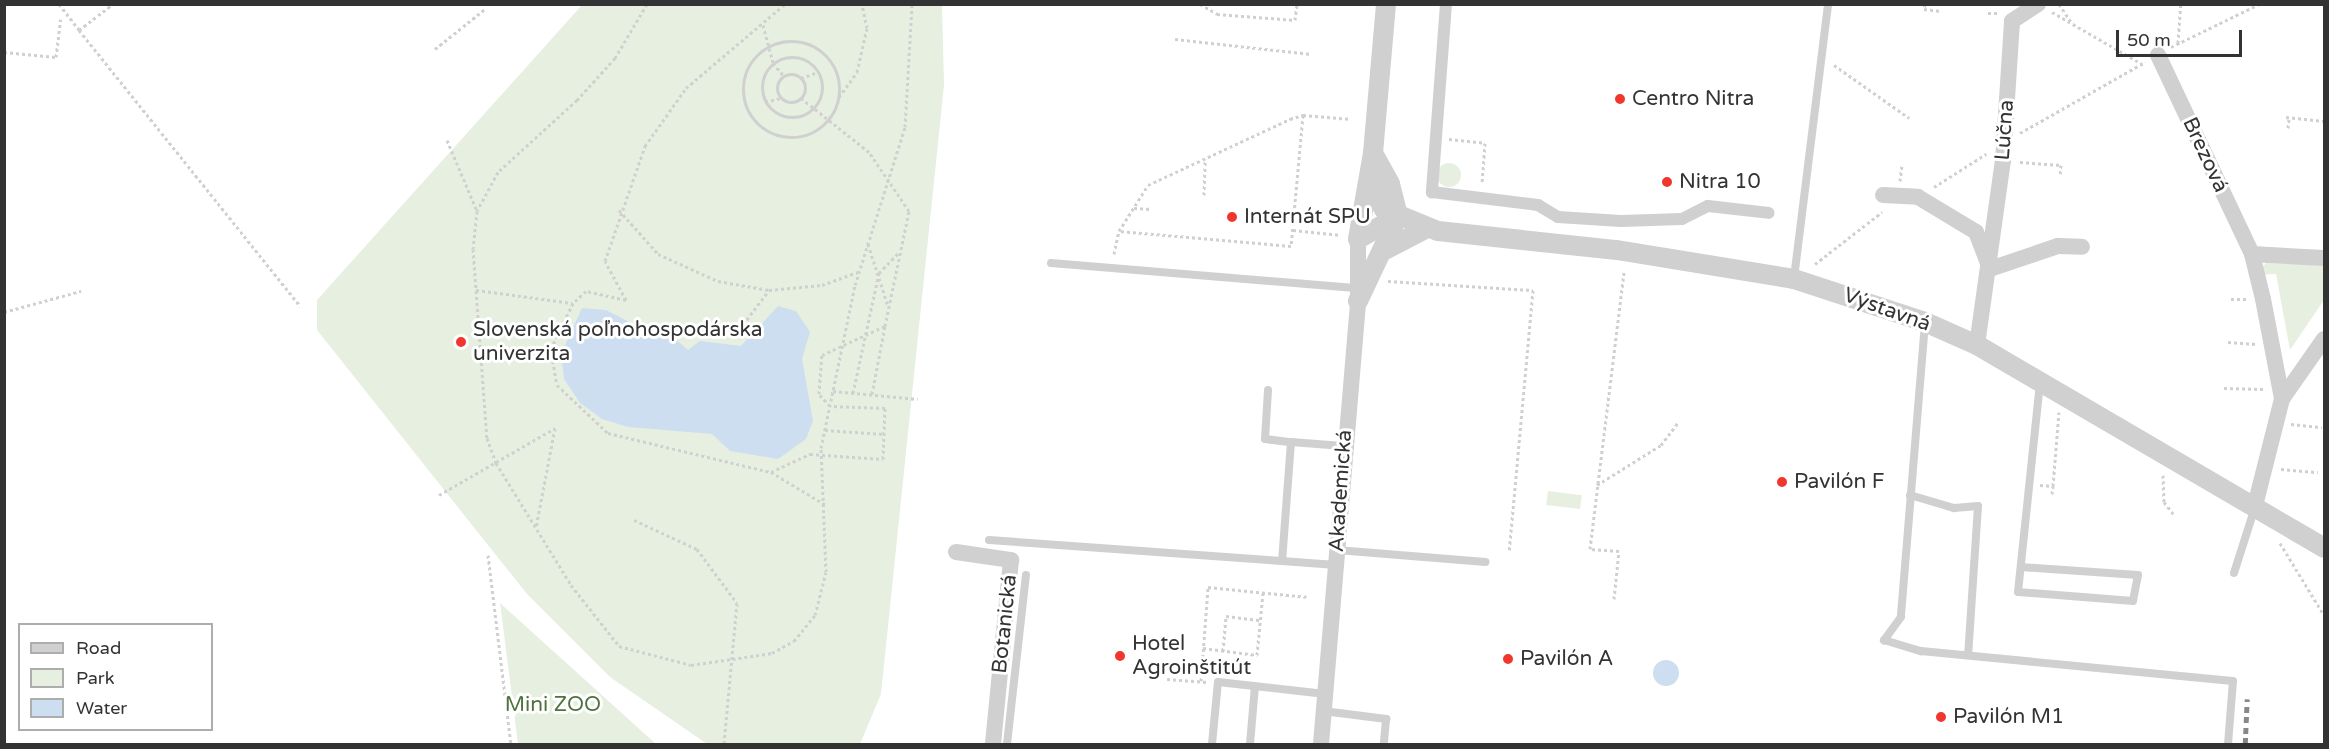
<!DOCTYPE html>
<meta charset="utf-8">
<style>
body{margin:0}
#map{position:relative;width:2329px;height:749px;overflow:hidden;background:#fff;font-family:"Varela Round",sans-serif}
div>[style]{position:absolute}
.green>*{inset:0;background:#e7efe1;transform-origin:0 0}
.round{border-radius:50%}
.water>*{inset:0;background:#cddef0}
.path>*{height:3px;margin-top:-1.5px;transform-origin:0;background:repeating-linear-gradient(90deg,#d0d0d0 0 3px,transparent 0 6px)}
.path>.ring{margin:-1.5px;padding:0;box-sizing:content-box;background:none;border:3px solid #d0d0d0;border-radius:50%}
.service>*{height:8px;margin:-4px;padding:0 4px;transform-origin:4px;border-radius:4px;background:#d0d0d0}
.pedestrian>*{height:12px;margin:-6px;padding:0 6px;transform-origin:6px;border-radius:6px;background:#d0d0d0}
.minor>*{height:16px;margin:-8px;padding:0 8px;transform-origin:8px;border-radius:8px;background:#d0d0d0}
.tertiary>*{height:20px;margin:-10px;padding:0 10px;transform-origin:10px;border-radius:10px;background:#d0d0d0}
.rail>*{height:4.5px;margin-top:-2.25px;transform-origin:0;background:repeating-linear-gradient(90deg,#888 0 6px,transparent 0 10.5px)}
.dots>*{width:16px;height:16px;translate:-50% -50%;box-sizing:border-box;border:3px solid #fff;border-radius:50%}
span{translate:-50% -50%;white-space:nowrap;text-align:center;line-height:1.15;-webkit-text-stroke:6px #fff;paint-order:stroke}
.poi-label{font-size:21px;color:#333}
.left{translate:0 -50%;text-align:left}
.street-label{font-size:21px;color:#333}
.park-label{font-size:21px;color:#4f723c}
.frame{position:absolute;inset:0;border:6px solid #333;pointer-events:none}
.legend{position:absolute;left:18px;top:623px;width:195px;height:108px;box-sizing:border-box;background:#fff;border:2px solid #adadad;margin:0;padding:8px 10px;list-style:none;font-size:18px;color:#333}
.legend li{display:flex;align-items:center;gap:12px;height:30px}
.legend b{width:30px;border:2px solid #adadad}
.scale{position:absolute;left:2116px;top:30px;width:126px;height:27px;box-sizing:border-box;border:3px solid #333;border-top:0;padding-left:8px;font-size:18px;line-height:21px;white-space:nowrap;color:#333;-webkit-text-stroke:4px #fff;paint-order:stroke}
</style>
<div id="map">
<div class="green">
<div style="clip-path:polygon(582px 5px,942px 5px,944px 85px,881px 694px,860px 744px,707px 744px,610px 677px,527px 594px,317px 330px,317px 300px)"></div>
<div class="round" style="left:1437px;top:163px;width:24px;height:24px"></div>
<div style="clip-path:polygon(2267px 261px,2324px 263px,2324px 300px,2290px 350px,2276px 274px,2257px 275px)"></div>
<div style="left:1548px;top:491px;width:34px;height:14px;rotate:7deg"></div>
<div style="clip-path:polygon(500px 603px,656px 744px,518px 744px)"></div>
</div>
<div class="water">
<div style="clip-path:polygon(778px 306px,796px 311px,810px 332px,802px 359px,813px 421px,806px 439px,778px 459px,730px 451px,712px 434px,628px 427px,602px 419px,580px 403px,564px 379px,561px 354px,582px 308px,606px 310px,651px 333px,671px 335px,688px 350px,700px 341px,741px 346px)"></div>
<div class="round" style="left:1653px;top:660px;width:26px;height:26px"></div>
</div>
<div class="path">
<div style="left:59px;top:4px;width:33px;rotate:52deg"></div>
<div style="left:79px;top:30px;width:43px;rotate:-37.4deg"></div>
<div style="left:647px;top:4px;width:63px;rotate:120.7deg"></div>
<div style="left:615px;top:58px;width:57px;rotate:132.1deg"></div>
<div style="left:577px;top:100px;width:107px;rotate:137.7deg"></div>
<div style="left:498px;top:172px;width:44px;rotate:118.3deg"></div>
<div style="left:477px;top:211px;width:38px;rotate:96deg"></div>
<div style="left:473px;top:249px;width:190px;rotate:85.8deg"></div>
<div style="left:487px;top:438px;width:27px;rotate:70deg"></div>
<div style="left:496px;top:463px;width:143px;rotate:58.4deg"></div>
<div style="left:571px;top:585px;width:78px;rotate:51.8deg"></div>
<div style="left:619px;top:646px;width:74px;rotate:14.8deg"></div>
<div style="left:691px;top:665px;width:82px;rotate:-8.4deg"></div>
<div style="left:772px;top:653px;width:25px;rotate:-29deg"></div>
<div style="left:794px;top:641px;width:33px;rotate:-51deg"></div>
<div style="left:815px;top:615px;width:44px;rotate:-75.7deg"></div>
<div style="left:826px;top:572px;width:124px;rotate:-92.3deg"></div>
<div style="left:821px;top:448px;width:167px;rotate:-78.2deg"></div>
<div style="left:855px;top:285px;width:166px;rotate:-72.4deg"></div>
<div style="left:905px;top:127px;width:123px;rotate:-86.7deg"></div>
<div style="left:1200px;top:4px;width:20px;rotate:30deg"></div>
<div style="left:1217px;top:14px;width:78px;rotate:4.4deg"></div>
<div style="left:1295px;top:20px;width:16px;rotate:-83deg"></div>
<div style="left:1925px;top:4px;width:5px;rotate:101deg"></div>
<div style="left:1924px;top:9px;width:17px;rotate:7deg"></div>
<div style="left:2059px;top:4px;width:23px;rotate:56deg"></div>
<div style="left:2052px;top:12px;width:104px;rotate:30deg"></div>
<div style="left:1988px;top:13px;width:11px"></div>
<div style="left:763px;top:25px;width:39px;rotate:75deg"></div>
<div style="left:773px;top:63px;width:17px;rotate:50deg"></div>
<div style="left:79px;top:30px;width:354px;rotate:51.3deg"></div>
<div style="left:1175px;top:39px;width:137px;rotate:6.3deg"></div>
<div class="ring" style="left:743px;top:41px;width:93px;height:93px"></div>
<div style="left:2178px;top:43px;width:39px;rotate:-86deg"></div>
<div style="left:2171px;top:47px;width:98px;rotate:-26deg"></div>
<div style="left:435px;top:49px;width:64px;rotate:-38.7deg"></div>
<div style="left:4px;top:52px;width:52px;rotate:5.5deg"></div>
<div style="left:56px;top:57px;width:38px;rotate:-83deg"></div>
<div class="ring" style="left:762px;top:57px;width:57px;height:57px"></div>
<div style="left:1834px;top:65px;width:92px;rotate:35.2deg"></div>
<div class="ring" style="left:777px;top:74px;width:25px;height:25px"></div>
<div style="left:801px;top:78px;width:18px;rotate:-19deg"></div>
<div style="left:839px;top:97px;width:31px;rotate:-54deg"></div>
<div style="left:857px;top:72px;width:45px;rotate:-77.2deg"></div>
<div style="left:867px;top:28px;width:25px;rotate:-102deg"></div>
<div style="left:765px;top:102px;width:16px;rotate:-14deg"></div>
<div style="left:1303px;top:115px;width:132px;rotate:95.2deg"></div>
<div style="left:1291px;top:246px;width:173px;rotate:-175deg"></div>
<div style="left:1119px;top:231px;width:54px;rotate:-57.8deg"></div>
<div style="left:1148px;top:185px;width:157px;rotate:-24.9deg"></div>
<div style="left:1290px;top:119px;width:14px;rotate:-17deg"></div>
<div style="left:1303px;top:115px;width:48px;rotate:4.8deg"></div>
<div style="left:2286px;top:117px;width:38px;rotate:6deg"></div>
<div style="left:2288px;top:128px;width:10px;rotate:-84deg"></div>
<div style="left:2020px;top:133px;width:144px;rotate:-29.6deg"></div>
<div style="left:1449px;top:139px;width:36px;rotate:6deg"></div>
<div style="left:1485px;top:143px;width:41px;rotate:94.2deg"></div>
<div style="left:447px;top:140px;width:77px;rotate:67.1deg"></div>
<div style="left:2020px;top:162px;width:41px;rotate:4.2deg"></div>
<div style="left:2061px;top:165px;width:11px;rotate:95deg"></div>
<div style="left:1900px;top:181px;width:16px;rotate:-83deg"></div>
<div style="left:1934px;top:187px;width:62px;rotate:-32.4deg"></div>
<div style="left:1204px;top:195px;width:36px;rotate:-88deg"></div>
<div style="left:1134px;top:208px;width:17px;rotate:3deg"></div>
<div style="left:619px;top:210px;width:59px;rotate:48.4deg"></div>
<div style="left:658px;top:254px;width:66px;rotate:24.2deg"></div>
<div style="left:718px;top:281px;width:52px;rotate:10deg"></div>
<div style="left:769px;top:290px;width:53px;rotate:-5.4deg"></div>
<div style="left:822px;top:285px;width:38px;rotate:-20deg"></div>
<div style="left:1293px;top:230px;width:48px;rotate:5.9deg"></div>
<div style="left:868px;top:244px;width:65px;rotate:72.1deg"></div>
<div style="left:1114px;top:254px;width:24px;rotate:-78deg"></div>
<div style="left:1815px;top:264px;width:85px;rotate:-37.8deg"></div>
<div style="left:1388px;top:281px;width:145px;rotate:3.6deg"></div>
<div style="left:1533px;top:290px;width:263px;rotate:95.2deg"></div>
<div style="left:476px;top:290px;width:97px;rotate:7.7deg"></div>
<div style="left:2231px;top:299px;width:16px"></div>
<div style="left:626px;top:300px;width:41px;rotate:-167.3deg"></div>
<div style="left:586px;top:291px;width:18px;rotate:137deg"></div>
<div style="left:573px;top:303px;width:51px;rotate:115.6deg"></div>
<div style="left:551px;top:349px;width:36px;rotate:81deg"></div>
<div style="left:557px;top:385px;width:70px;rotate:43.3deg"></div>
<div style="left:608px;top:433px;width:168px;rotate:13.5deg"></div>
<div style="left:771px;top:472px;width:43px;rotate:-24.8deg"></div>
<div style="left:810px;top:454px;width:73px;rotate:3.9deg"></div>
<div style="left:883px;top:459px;width:51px;rotate:-87.8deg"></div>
<div style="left:885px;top:408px;width:55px;rotate:-177.9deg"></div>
<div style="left:830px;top:406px;width:16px;rotate:-133deg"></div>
<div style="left:819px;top:394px;width:39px;rotate:-86deg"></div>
<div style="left:822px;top:355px;width:69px;rotate:-24.7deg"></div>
<div style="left:885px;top:326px;width:117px;rotate:-78.2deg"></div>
<div style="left:909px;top:211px;width:71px;rotate:-124.1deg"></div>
<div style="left:869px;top:152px;width:87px;rotate:-141.5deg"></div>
<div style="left:626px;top:300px;width:44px;rotate:-118.3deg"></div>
<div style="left:605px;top:261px;width:122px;rotate:-70.8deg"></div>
<div style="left:645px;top:146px;width:71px;rotate:-54.7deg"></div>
<div style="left:686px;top:88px;width:130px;rotate:-40.3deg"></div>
<div style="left:4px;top:312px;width:80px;rotate:-15.3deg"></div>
<div style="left:736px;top:334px;width:55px;rotate:-53.1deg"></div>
<div style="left:2228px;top:342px;width:28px;rotate:4deg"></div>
<div style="left:2224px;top:388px;width:40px;rotate:1.4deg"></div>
<div style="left:833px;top:391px;width:85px;rotate:5.4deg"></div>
<div style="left:853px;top:393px;width:123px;rotate:-77.8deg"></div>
<div style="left:879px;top:273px;width:29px;rotate:-46deg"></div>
<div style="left:872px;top:394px;width:69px;rotate:-79.2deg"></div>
<div style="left:2291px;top:424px;width:31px;rotate:6deg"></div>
<div style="left:825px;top:430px;width:59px;rotate:3.9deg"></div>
<div style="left:2281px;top:469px;width:37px;rotate:5deg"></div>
<div style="left:771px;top:472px;width:64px;rotate:31deg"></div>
<div style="left:2163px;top:475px;width:27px;rotate:88deg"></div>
<div style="left:2164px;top:502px;width:16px;rotate:52deg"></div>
<div style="left:1597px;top:485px;width:75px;rotate:-32deg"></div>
<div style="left:1661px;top:445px;width:30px;rotate:-53deg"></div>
<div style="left:2040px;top:485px;width:13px;rotate:4deg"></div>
<div style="left:2053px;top:486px;width:74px;rotate:-85.4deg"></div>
<div style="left:2052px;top:494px;width:8px;rotate:-83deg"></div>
<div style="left:439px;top:495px;width:134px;rotate:-30deg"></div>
<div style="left:555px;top:428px;width:102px;rotate:100.8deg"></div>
<div style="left:634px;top:520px;width:69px;rotate:24.7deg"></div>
<div style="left:697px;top:549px;width:67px;rotate:53.5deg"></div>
<div style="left:737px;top:603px;width:142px;rotate:95.3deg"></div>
<div style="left:2280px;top:543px;width:84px;rotate:58.6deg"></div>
<div style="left:488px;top:555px;width:190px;rotate:83.1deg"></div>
<div style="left:1614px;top:599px;width:48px;rotate:-84.1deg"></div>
<div style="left:1619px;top:551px;width:29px;rotate:-176deg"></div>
<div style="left:1590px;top:549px;width:279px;rotate:-83deg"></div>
<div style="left:1203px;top:648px;width:54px;rotate:7.4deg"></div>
<div style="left:1257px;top:655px;width:62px;rotate:-84.5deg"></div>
<div style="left:1223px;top:651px;width:35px;rotate:-85deg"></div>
<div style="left:1226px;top:616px;width:35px;rotate:7deg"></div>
<div style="left:1167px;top:679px;width:40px;rotate:4.3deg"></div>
<div style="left:1201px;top:681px;width:94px;rotate:-85.7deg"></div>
<div style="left:1208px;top:587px;width:101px;rotate:5.7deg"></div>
</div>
<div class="service">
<div style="left:1051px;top:263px;width:305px;rotate:4.7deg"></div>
<div style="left:1794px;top:278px;width:276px;rotate:-82.9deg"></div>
<div style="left:1925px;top:323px;width:295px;rotate:94.7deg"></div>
<div style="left:1901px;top:617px;width:29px;rotate:126deg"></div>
<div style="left:1884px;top:640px;width:39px;rotate:17deg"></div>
<div style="left:1921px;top:651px;width:313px;rotate:5.5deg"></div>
<div style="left:2233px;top:681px;width:63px;rotate:94.5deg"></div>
<div style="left:1268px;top:390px;width:49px;rotate:93.5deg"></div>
<div style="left:1265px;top:439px;width:26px;rotate:7deg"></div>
<div style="left:1291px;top:442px;width:119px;rotate:94.3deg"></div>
<div style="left:1282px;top:561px;width:54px;rotate:4.2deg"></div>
<div style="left:1291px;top:442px;width:52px;rotate:4.4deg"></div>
<div style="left:1910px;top:495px;width:46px;rotate:16.5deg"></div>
<div style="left:1954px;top:508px;width:24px;rotate:-5deg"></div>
<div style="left:1978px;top:506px;width:149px;rotate:93.8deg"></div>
<div style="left:989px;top:540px;width:294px;rotate:4.1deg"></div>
<div style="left:1337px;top:550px;width:149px;rotate:4.6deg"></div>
<div style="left:2021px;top:567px;width:117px;rotate:3.9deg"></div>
<div style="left:2138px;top:575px;width:26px;rotate:101deg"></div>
<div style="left:2133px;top:601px;width:115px;rotate:-175.5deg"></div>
<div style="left:2018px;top:592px;width:212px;rotate:-84deg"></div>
<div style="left:2234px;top:573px;width:69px;rotate:-72.3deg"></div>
<div style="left:1323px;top:711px;width:64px;rotate:7.2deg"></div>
<div style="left:1386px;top:719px;width:25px;rotate:95deg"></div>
<div style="left:1007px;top:744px;width:170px;rotate:-83.6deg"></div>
<div style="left:1212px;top:744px;width:62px;rotate:-84.5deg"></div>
<div style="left:1218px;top:682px;width:108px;rotate:6.4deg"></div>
<div style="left:1250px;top:744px;width:58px;rotate:-85.1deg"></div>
</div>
<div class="pedestrian">
<div style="left:1446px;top:4px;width:189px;rotate:94.3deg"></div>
<div style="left:1432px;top:192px;width:107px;rotate:7deg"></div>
<div style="left:1538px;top:205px;width:23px;rotate:31deg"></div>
<div style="left:1558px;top:217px;width:63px;rotate:3.6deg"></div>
<div style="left:1621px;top:221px;width:61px;rotate:-1.9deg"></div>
<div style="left:1682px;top:219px;width:29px;rotate:-27deg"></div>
<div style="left:1708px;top:206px;width:61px;rotate:6.5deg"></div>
</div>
<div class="minor">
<div style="left:2158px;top:55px;width:220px;rotate:64.7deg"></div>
<div style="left:2252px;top:254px;width:46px;rotate:76.3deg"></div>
<div style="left:2263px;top:299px;width:102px;rotate:79.2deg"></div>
<div style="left:2282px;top:399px;width:110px;rotate:104.2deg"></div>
<div style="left:1883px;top:195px;width:35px;rotate:3deg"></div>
<div style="left:1918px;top:197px;width:68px;rotate:31.1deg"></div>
<div style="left:1976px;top:232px;width:40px;rotate:69deg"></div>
<div style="left:1990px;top:269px;width:72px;rotate:-18.7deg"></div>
<div style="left:2058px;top:246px;width:24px;rotate:2deg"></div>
<div style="left:2252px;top:254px;width:72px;rotate:3.2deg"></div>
<div style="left:1977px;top:345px;width:186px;rotate:-82deg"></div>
<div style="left:2003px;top:161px;width:140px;rotate:-86.3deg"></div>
<div style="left:2012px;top:21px;width:31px;rotate:-33deg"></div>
<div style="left:2282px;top:399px;width:73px;rotate:-55deg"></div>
<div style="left:956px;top:552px;width:56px;rotate:8.3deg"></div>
<div style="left:1011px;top:560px;width:185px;rotate:95.6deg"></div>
<div style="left:1321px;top:744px;width:445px;rotate:-85.2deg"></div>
<div style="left:1358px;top:301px;width:62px;rotate:-90deg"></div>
</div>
<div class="tertiary">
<div style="left:1373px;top:153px;width:35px;rotate:61deg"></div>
<div style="left:1390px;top:184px;width:33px;rotate:76deg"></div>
<div style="left:1369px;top:180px;width:33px;rotate:63deg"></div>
<div style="left:1384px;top:209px;width:58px;rotate:22.2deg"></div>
<div style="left:1438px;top:231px;width:180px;rotate:6.1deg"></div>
<div style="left:1617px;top:250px;width:179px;rotate:9.3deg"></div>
<div style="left:1794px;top:279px;width:138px;rotate:18.2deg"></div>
<div style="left:1925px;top:322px;width:57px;rotate:23.9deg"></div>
<div style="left:1977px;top:345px;width:402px;rotate:30.3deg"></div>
<div style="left:1358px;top:239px;width:87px;rotate:-80.1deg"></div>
<div style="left:1373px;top:153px;width:150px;rotate:-85deg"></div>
<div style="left:1358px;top:239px;width:46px;rotate:-29.9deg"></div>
<div style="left:1383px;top:251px;width:50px;rotate:-27.6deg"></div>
<div style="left:1358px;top:301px;width:94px;rotate:-64.8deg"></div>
</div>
<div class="rail">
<div style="left:2245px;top:744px;width:45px;rotate:-87.5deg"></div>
</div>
<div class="dots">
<div style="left:1620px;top:99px;background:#f0372e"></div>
<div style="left:1667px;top:182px;background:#f0372e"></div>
<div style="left:1232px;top:217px;background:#f0372e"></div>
<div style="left:461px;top:342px;background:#f0372e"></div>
<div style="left:1782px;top:482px;background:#f0372e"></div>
<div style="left:1120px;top:656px;background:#f0372e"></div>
<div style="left:1508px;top:659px;background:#f0372e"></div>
<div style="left:1941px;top:717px;background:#f0372e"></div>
</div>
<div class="poi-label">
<span class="left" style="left:1632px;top:99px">Centro Nitra</span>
<span class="left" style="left:1679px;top:182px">Nitra 10</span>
<span class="left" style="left:1244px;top:217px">Internát SPU</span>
<span class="left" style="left:473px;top:342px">Slovenská poľnohospodárska<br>univerzita</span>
<span class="left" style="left:1794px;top:482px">Pavilón F</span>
<span class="left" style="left:1132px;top:656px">Hotel<br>Agroinštitút</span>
<span class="left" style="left:1520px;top:659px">Pavilón A</span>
<span class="left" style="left:1953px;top:717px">Pavilón M1</span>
</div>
<div class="street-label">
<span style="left:2005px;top:130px;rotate:-86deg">Lúčna</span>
<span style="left:2205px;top:155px;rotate:65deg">Brezová</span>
<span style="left:1887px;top:310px;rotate:20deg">Výstavná</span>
<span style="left:1341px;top:491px;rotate:-86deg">Akademická</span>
<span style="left:1005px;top:624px;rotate:-84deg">Botanická</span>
</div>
<div class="park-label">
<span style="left:553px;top:705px">Mini ZOO</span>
</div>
<div class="frame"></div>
<ul class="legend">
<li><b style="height:8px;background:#d0d0d0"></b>Road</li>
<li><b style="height:16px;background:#e7efe1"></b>Park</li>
<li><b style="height:16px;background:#cddef0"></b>Water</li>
</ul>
<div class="scale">50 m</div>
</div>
